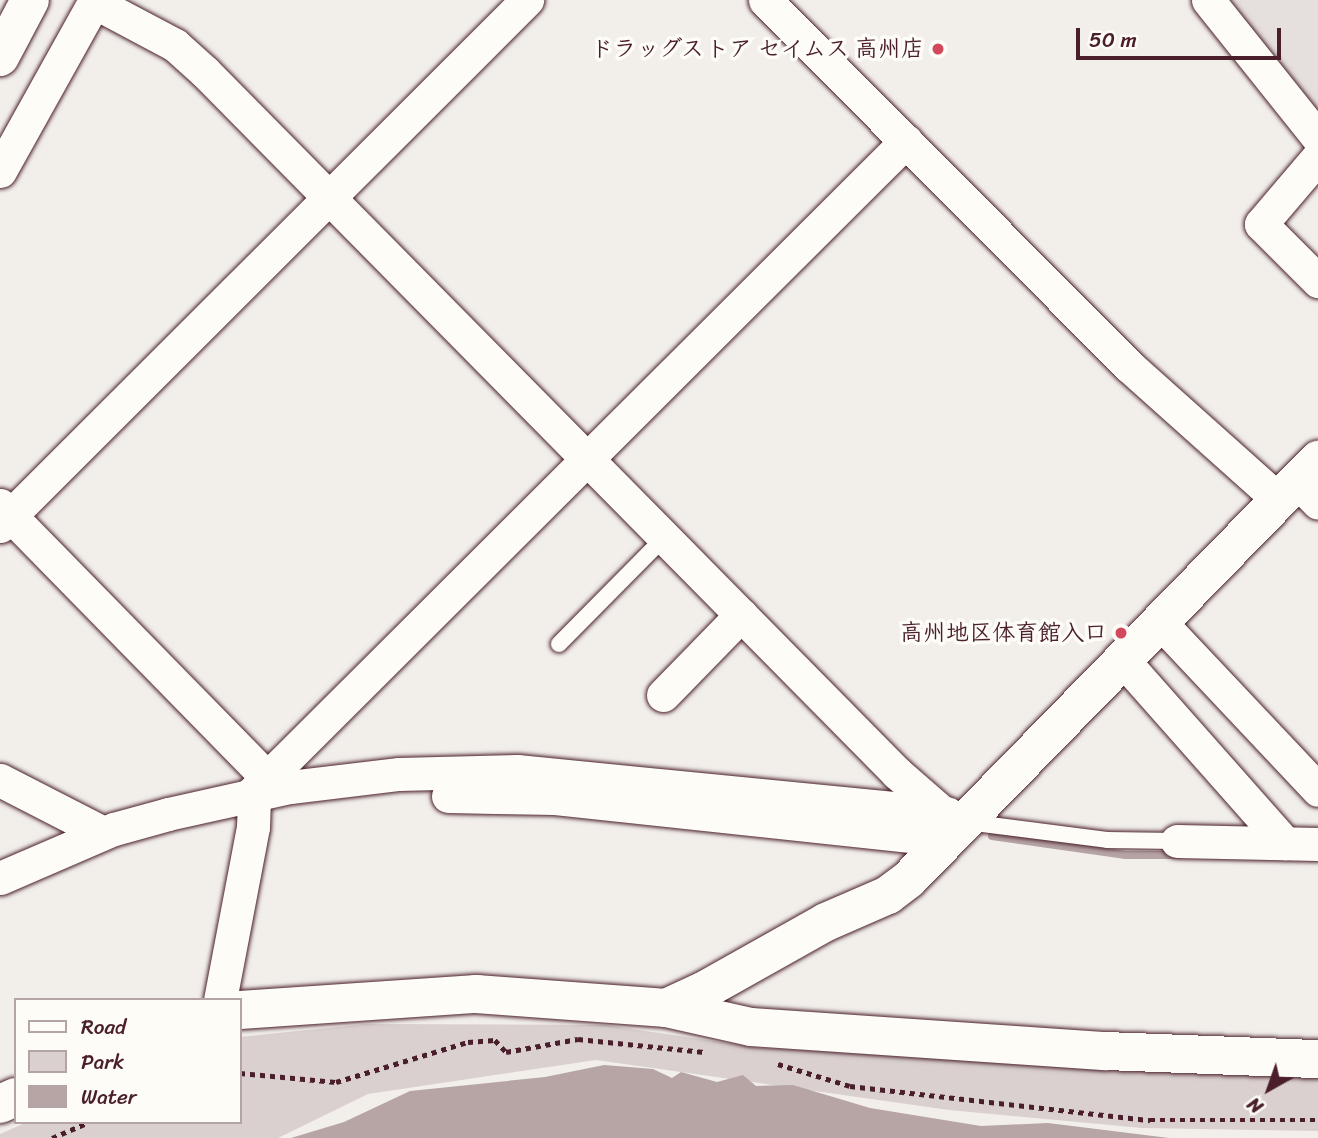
<!DOCTYPE html>
<meta charset="utf-8">
<style>
body{margin:0}
#map{position:relative;width:1318px;height:1138px;overflow:hidden;background:#f2efeb;font-family:Sriracha,"Klee One",sans-serif}
div>[style]{position:absolute}
.built>*{inset:0;background:#e5dfdd}
.green>*{inset:0;background:#d9d0cf}
.water>*{inset:0;background:#b7a5a6}
.stream>*{height:8px;margin:-4px;padding:0 4px;transform-origin:4px;border-radius:4px;background:#b7a5a6}
.path>*{height:4.5px;margin-top:-2.25px;transform-origin:0;background:repeating-linear-gradient(90deg,#4a1f2b 0 5px,transparent 0 10px)}
.roads{filter:drop-shadow(0 0 2px #4a1f2b) drop-shadow(0 0 2px #4a1f2b)}
.lane>*{height:16px;margin:-8px;padding:0 8px;transform-origin:8px;border-radius:8px;background:#fdfcf7}
.street>*{height:33px;margin:-16.5px;padding:0 16.5px;transform-origin:16.5px;border-radius:16.5px;background:#fdfcf7}
.secondary>*{height:38px;margin:-19px;padding:0 19px;transform-origin:19px;border-radius:19px;background:#fdfcf7}
.highway>*{height:38px;margin:-19px;padding:0 19px;transform-origin:19px;border-radius:19px;background:#fdfcf7}
.dots>*{width:19px;height:19px;translate:-50% -50%;box-sizing:border-box;border:4px solid #fdfcf7;border-radius:50%}
span{translate:-50% -50%;white-space:nowrap;text-align:center;line-height:1.15;-webkit-text-stroke:7px #fdfcf7;paint-order:stroke}
.poi-label{font-size:23px;color:#4a1f2b;font-weight:700}
.right{translate:-100% -50%;text-align:right}
.legend{position:absolute;left:14px;top:998px;width:228px;height:126px;box-sizing:border-box;background:#fdfcf7;border:2px solid #b5a4a5;margin:0;padding:9px 12px;list-style:none;font-size:21px;color:#4a1f2b}
.legend li{display:flex;align-items:center;gap:14px;height:35px}
.legend b{width:35px;border:2px solid #b5a4a5}
.north{position:absolute;left:1234px;top:1054px;width:70px;height:70px;-webkit-text-stroke:5px #fdfcf7;paint-order:stroke;rotate:220deg;font-size:19px;font-weight:700;line-height:28px;text-align:center;color:#4a1f2b}
.north::after{content:'';display:block;margin:auto;width:24px;height:32px;background:#4a1f2b;clip-path:polygon(50% 0,100% 100%,50% 72%,0 100%)}
.scale{position:absolute;left:1076px;top:28px;width:205px;height:32px;box-sizing:border-box;border:4px solid #4a1f2b;border-top:0;padding-left:9px;font-size:21px;line-height:24px;white-space:nowrap;color:#4a1f2b;-webkit-text-stroke:5px #fdfcf7;paint-order:stroke}
</style>
<div id="map">
<div class="built">
<div style="clip-path:polygon(1223px 0,1318px 0,1318px 115px)"></div>
</div>
<div class="green">
<div style="clip-path:polygon(366px 1024px,605px 1025px,760px 1048px,1318px 1076px,1318px 1131px,1142px 1128px,949px 1110px,596px 1060px,368px 1094px,278px 1138px,0 1138px,0 1134px,27px 1122px,240px 1122px,240px 1037px)"></div>
</div>
<div class="water">
<div style="clip-path:polygon(604px 1065px,653px 1069px,672px 1078px,681px 1072px,717px 1082px,743px 1075px,756px 1086px,793px 1085px,870px 1108px,981px 1126px,1048px 1123px,1169px 1138px,291px 1138px,344px 1122px,410px 1091px,545px 1077px)"></div>
</div>
<div class="stream">
<div style="left:992px;top:836px;width:135px;rotate:8.1deg"></div>
<div style="left:1126px;top:855px;width:53px"></div>
</div>
<div class="path">
<div style="left:778px;top:1064px;width:75px;rotate:17deg"></div>
<div style="left:850px;top:1086px;width:302px;rotate:6.5deg"></div>
<div style="left:1150px;top:1120px;width:168px"></div>
<div style="left:240px;top:1073px;width:96px;rotate:5.4deg"></div>
<div style="left:336px;top:1082px;width:138px;rotate:-16.9deg"></div>
<div style="left:468px;top:1042px;width:27px;rotate:-4deg"></div>
<div style="left:495px;top:1040px;width:16px;rotate:47deg"></div>
<div style="left:506px;top:1052px;width:73px;rotate:-10.2deg"></div>
<div style="left:578px;top:1039px;width:127px;rotate:5.9deg"></div>
<div style="left:52px;top:1138px;width:40px;rotate:-23.4deg"></div>
</div>
<div class="roads">
<div class="lane">
<div style="left:559px;top:644px;width:151px;rotate:-45.3deg"></div>
<div style="left:967px;top:822px;width:141px;rotate:7.3deg"></div>
<div style="left:1107px;top:840px;width:70px;rotate:0.8deg"></div>
</div>
<div class="street">
<div style="left:765px;top:0;width:516px;rotate:45.16deg"></div>
<div style="left:1129px;top:366px;width:201px;rotate:41.8deg"></div>
<div style="left:1208px;top:0;width:176px;rotate:51.4deg"></div>
<div style="left:94px;top:2px;width:92px;rotate:28deg"></div>
<div style="left:175px;top:45px;width:40px;rotate:42deg"></div>
<div style="left:205px;top:72px;width:985px;rotate:45.37deg"></div>
<div style="left:897px;top:773px;width:61px;rotate:41deg"></div>
<div style="left:1318px;top:157px;width:88px;rotate:130.4deg"></div>
<div style="left:1261px;top:224px;width:81px;rotate:45deg"></div>
<div style="left:0;top:171px;width:196px;rotate:-60.9deg"></div>
<div style="left:1297px;top:481px;width:30px;rotate:46deg"></div>
<div style="left:0;top:505px;width:380px;rotate:45.6deg"></div>
<div style="left:0;top:526px;width:745px;rotate:-44.95deg"></div>
<div style="left:1159px;top:621px;width:232px;rotate:46.7deg"></div>
<div style="left:1122px;top:659px;width:246px;rotate:48.5deg"></div>
<div style="left:663px;top:695px;width:112px;rotate:-45.7deg"></div>
<div style="left:0;top:780px;width:116px;rotate:27.2deg"></div>
<div style="left:251px;top:794px;width:925px;rotate:-44.91deg"></div>
<div style="left:448px;top:796px;width:107px;rotate:1.1deg"></div>
<div style="left:555px;top:798px;width:393px;rotate:6.1deg"></div>
<div style="left:1177px;top:841px;width:141px;rotate:1.2deg"></div>
<div style="left:0;top:878px;width:124px;rotate:-23.3deg"></div>
<div style="left:114px;top:829px;width:56px;rotate:-15.5deg"></div>
<div style="left:168px;top:814px;width:125px;rotate:-12.5deg"></div>
<div style="left:290px;top:787px;width:110px;rotate:-6.8deg"></div>
<div style="left:399px;top:774px;width:118px;rotate:-1.5deg"></div>
<div style="left:517px;top:771px;width:432px;rotate:5.6deg"></div>
<div style="left:220px;top:1000px;width:176px;rotate:-79.2deg"></div>
<div style="left:253px;top:827px;width:34px;rotate:-88deg"></div>
</div>
<div class="secondary">
<div style="left:666px;top:1008px;width:87px;rotate:12.6deg"></div>
<div style="left:751px;top:1027px;width:356px;rotate:3.9deg"></div>
<div style="left:1106px;top:1051px;width:212px;rotate:2.2deg"></div>
<div style="left:240px;top:1010px;width:237px;rotate:-3.9deg"></div>
<div style="left:476px;top:994px;width:191px;rotate:4.2deg"></div>
<div style="left:666px;top:1008px;width:41px;rotate:-24.7deg"></div>
<div style="left:703px;top:991px;width:141px;rotate:-29.3deg"></div>
<div style="left:826px;top:922px;width:68px;rotate:-23.5deg"></div>
<div style="left:888px;top:895px;width:26px;rotate:-37deg"></div>
<div style="left:909px;top:879px;width:586px;rotate:-45.69deg"></div>
<div style="left:0;top:1104px;width:17px;rotate:-24deg"></div>
</div>
<div class="highway">
<div style="left:0;top:57px;width:64px;rotate:-62.2deg"></div>
</div>
</div>
<div class="dots">
<div style="left:938px;top:49px;background:#d1495b"></div>
<div style="left:1121px;top:633px;background:#d1495b"></div>
</div>
<div class="poi-label">
<span class="right" style="left:924px;top:49px">ドラッグストア セイムス 高州店</span>
<span class="right" style="left:1107px;top:633px">高州地区体育館入口</span>
</div>
<ul class="legend">
<li><b style="height:9px;background:#fdfcf7"></b>Road</li>
<li><b style="height:19px;background:#d9d0cf"></b>Park</li>
<li><b style="height:19px;background:#b7a5a6"></b>Water</li>
</ul>
<div class="north">N</div>
<div class="scale">50 m</div>
</div>
